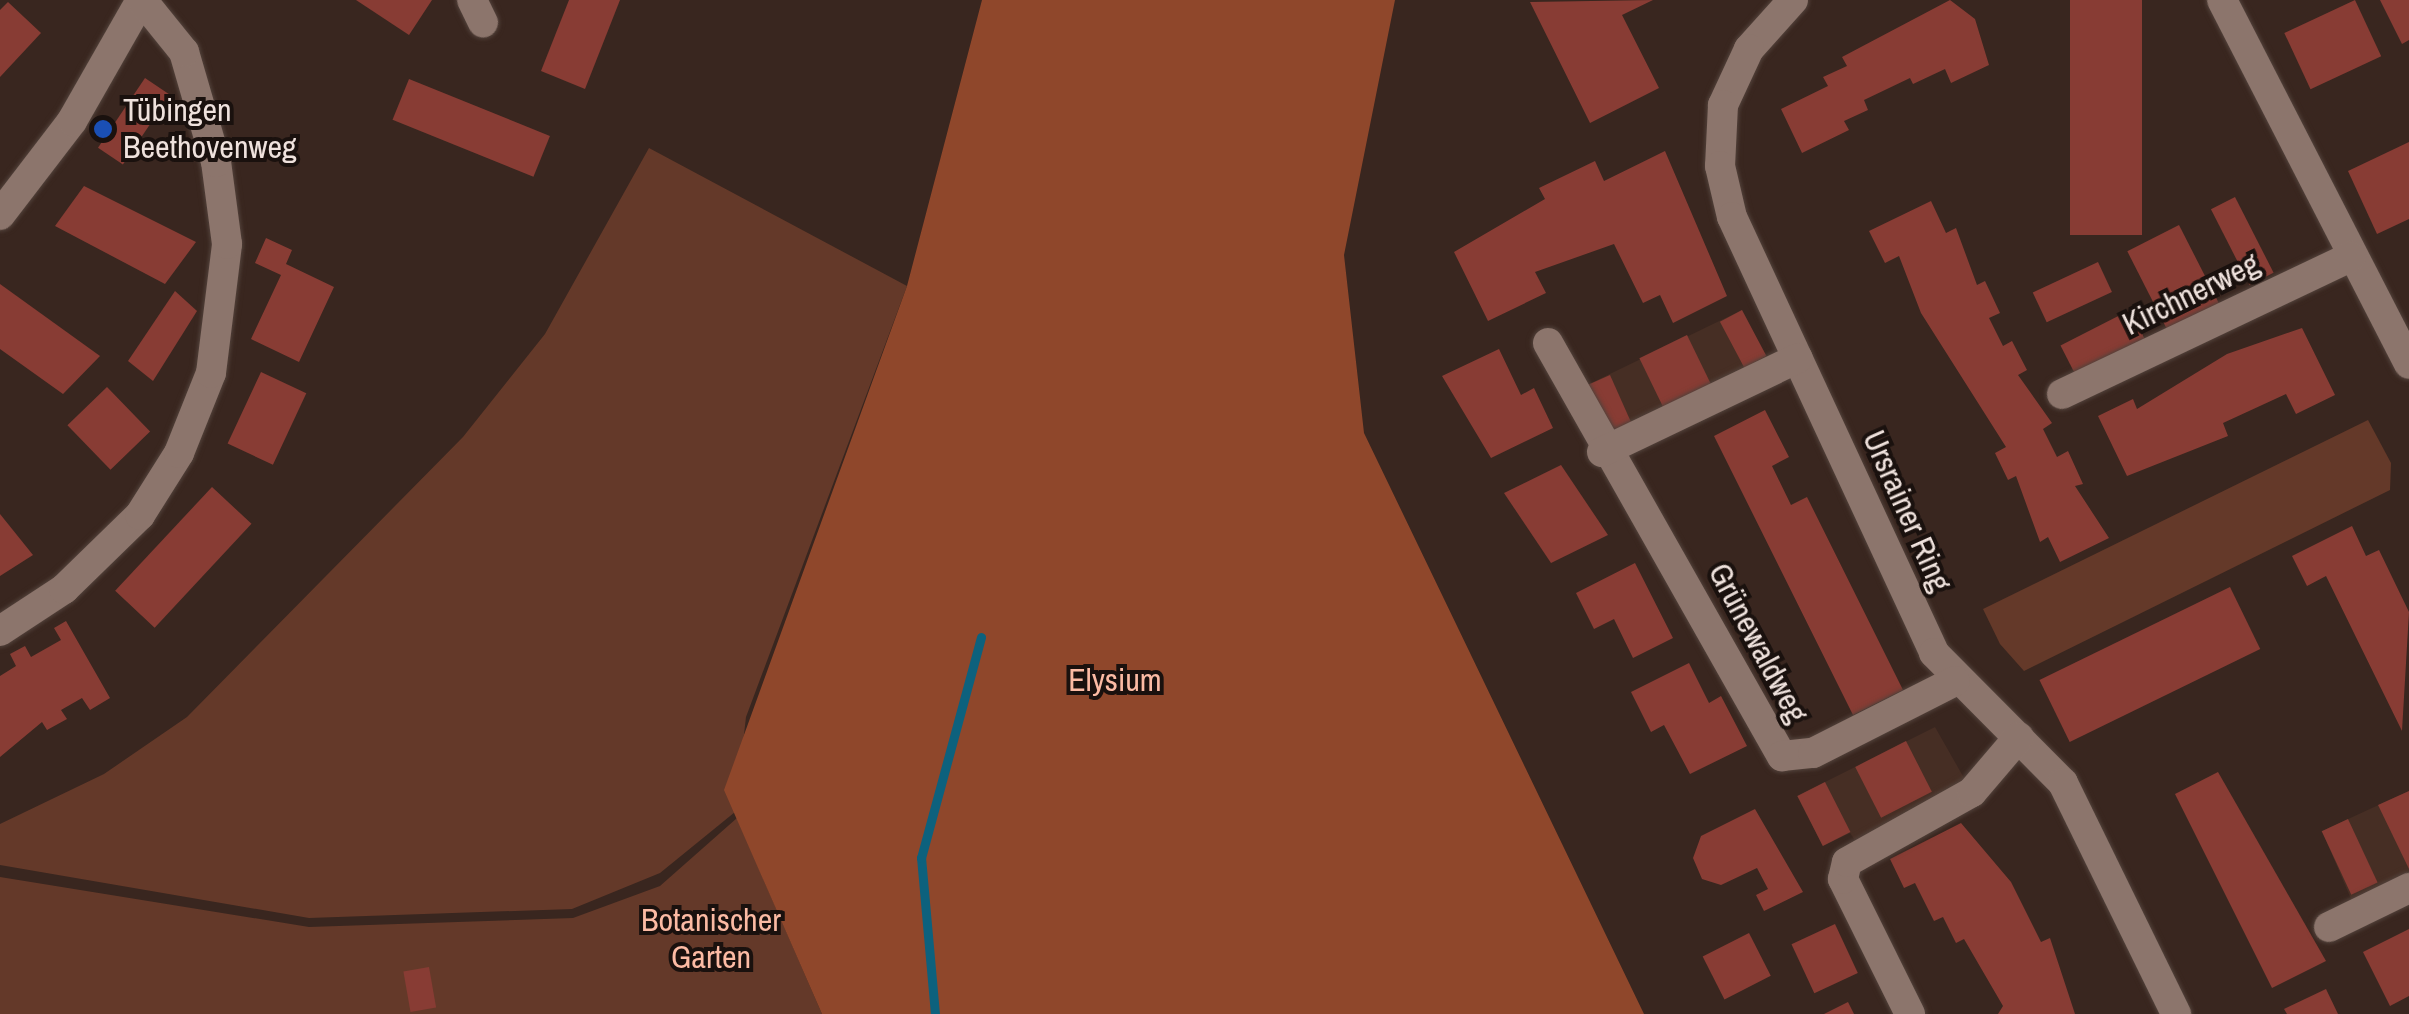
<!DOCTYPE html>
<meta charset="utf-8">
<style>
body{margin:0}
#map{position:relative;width:2409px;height:1014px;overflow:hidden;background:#39261f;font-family:"Archivo Narrow",sans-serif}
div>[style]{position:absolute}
.built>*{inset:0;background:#462e24}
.green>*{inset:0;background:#643929}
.forest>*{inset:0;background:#8f472b}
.stream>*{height:9px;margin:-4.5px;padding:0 4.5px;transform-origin:4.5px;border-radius:4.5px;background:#0d617d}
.building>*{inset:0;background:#883c34;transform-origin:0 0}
.roads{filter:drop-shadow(0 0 2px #52423b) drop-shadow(0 0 2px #52423b)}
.street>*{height:30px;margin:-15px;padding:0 15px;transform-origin:15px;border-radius:15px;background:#8c756c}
.dots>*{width:28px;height:28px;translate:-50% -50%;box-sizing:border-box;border:5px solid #1a110e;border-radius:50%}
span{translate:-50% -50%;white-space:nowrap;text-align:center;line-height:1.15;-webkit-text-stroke:8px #1a110e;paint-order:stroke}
.poi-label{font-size:32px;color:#efe2dd}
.left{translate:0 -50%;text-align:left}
.street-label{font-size:32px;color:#efe2dd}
.park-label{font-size:32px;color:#fcbba4}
</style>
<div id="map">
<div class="built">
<div style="clip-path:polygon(1742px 310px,1773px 371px,1637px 435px,1585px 386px)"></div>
<div style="clip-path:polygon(1935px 727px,1972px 792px,1861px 849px,1850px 833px,1823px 846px,1797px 796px)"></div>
<div style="clip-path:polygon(2409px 791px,2409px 879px,2354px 906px,2322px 831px)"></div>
</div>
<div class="green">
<div style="clip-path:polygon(649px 148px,907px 286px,746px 717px,735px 812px,660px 873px,572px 909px,309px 918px,0 865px,0 824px,104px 774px,187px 717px,463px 437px,545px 334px)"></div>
<div style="clip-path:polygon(2368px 420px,2391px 463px,2390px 490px,2024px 671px,2000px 644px,1983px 609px)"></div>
<div style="clip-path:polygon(737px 818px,822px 1014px,0 1014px,0 877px,309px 927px,573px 918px,660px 886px)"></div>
</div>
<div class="forest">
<div style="clip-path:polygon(982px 0,1395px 0,1344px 255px,1364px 433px,1644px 1014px,822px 1014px,724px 790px,907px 286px)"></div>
</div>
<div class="stream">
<div style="left:935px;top:1014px;width:157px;rotate:-95.1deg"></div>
<div style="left:921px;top:858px;width:229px;rotate:-74.8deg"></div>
</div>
<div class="building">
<div style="clip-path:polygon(356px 0,432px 0,409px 35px)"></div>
<div style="clip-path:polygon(569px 0,620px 0,585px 89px,541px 71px)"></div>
<div style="clip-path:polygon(1653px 0,1622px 15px,1659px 88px,1590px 123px,1530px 2px)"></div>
<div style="clip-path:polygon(1950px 0,1975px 19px,1989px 65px,1951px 83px,1945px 69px,1913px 84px,1910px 78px,1864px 100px,1868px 110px,1844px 121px,1849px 130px,1802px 153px,1781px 109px,1828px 86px,1823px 77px,1847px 66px,1842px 57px)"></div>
<div style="left:2070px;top:0;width:72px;height:235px"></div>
<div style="left:2355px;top:0;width:62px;height:78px;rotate:65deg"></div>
<div style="clip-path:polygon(2380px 0,2409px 0,2409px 40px,2402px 44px)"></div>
<div style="clip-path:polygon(8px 2px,41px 33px,0 77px,0 10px)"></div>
<div style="left:145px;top:78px;width:30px;height:84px;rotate:34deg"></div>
<div style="left:409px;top:79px;width:152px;height:44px;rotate:22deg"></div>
<div style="clip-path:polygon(2409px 142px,2409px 219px,2377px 234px,2348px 171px)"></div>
<div style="clip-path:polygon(1665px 151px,1727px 296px,1673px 323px,1660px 295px,1643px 303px,1614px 244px,1535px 272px,1546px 293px,1488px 321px,1454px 252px,1545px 199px,1539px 188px,1595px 161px,1604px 181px)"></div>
<div style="clip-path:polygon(84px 186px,196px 242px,165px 284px,55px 226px)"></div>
<div style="left:2235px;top:197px;width:85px;height:27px;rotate:63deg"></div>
<div style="clip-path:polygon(1931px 201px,1946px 233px,1956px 228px,1977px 285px,1985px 281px,2000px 313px,1989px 318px,2003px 346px,2012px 341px,2027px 370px,2018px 375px,2052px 423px,2043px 429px,2057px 457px,2068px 451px,2083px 484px,2075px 486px,2109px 538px,2060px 562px,2048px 537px,2040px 542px,2016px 476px,2008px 480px,1995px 453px,2006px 447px,1921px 313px,1899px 256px,1885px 263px,1869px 231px)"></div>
<div style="left:2179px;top:225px;width:89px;height:58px;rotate:63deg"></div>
<div style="clip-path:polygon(266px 238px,292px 250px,286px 264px,334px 287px,299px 362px,251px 339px,281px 275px,255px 263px)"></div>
<div style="left:2098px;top:262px;width:33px;height:72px;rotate:65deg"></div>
<div style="clip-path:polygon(0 284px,100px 356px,63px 394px,0 349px)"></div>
<div style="clip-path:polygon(175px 291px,197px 311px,153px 381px,128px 361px)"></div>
<div style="left:1742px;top:310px;width:52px;height:25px;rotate:62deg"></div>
<div style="left:2130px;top:310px;width:33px;height:78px;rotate:63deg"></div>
<div style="clip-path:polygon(2302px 328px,2335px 395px,2296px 414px,2286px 394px,2223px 423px,2228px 436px,2127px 476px,2098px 416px,2133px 399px,2137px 409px,2227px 354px)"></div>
<div style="left:1687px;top:335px;width:55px;height:53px;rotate:64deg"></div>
<div style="clip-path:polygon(1499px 349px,1521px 395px,1534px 388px,1553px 428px,1491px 458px,1442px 376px)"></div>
<div style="left:261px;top:372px;width:50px;height:79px;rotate:25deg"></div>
<div style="left:1610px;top:375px;width:54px;height:27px;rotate:66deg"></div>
<div style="left:107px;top:387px;width:62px;height:55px;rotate:46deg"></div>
<div style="clip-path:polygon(1765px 410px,1789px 457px,1772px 466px,1791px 505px,1807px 497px,1903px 690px,1853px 715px,1714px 436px)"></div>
<div style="clip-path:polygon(1561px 465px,1608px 535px,1551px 563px,1504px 493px)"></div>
<div style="left:212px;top:487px;width:54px;height:142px;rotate:43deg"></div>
<div style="clip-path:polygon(0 514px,33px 555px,0 576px)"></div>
<div style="clip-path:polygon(2352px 526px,2366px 556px,2379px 550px,2409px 612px,2402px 731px,2326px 576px,2307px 586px,2292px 556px)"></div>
<div style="clip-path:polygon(1635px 563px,1673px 638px,1633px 658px,1614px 619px,1594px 629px,1576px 593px)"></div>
<div style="left:2230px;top:587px;width:69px;height:212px;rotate:64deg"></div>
<div style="clip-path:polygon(66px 621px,110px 698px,90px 710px,82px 698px,61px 710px,67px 719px,47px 730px,42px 722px,0 757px,0 676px,16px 666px,10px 654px,25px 646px,31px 657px,61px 640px,54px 628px)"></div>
<div style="clip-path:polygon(1689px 663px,1709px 703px,1721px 696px,1747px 746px,1690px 774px,1664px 725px,1651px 732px,1631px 692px)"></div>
<div style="left:1906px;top:741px;width:57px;height:57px;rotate:63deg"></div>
<div style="clip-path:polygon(2218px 772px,2326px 961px,2272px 988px,2175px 794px)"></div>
<div style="left:1825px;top:782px;width:56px;height:31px;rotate:63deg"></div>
<div style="clip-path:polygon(2409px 791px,2409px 869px,2378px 805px)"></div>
<div style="clip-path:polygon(1755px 809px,1803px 892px,1764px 911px,1756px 895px,1768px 889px,1757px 868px,1721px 885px,1702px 879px,1693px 858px,1701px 836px)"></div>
<div style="left:2348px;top:819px;width:70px;height:29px;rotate:65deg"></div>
<div style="clip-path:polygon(1961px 823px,2011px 882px,2041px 942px,2050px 938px,2075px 1014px,1998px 1014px,2003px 1006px,1964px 939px,1956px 943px,1943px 917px,1934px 921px,1915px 883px,1904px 888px,1890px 859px)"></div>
<div style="left:1835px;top:924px;width:54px;height:48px;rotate:65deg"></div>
<div style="clip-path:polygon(2409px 929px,2409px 996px,2390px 1006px,2363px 952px)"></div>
<div style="left:1749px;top:933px;width:48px;height:52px;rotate:63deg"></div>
<div style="left:429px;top:967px;width:41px;height:26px;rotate:80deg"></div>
<div style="clip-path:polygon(2326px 989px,2338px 1014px,2287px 1014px,2284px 1009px)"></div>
<div style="clip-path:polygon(1848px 1002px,1854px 1014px,1824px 1014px)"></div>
</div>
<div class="roads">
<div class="street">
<div style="left:472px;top:0;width:25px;rotate:64deg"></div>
<div style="left:1793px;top:0;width:66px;rotate:131.9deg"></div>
<div style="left:1749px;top:49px;width:62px;rotate:114.9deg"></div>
<div style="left:1723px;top:105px;width:61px;rotate:92.8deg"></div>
<div style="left:1720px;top:166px;width:52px;rotate:76.8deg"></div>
<div style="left:1732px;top:217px;width:481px;rotate:65.1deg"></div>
<div style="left:1934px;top:653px;width:183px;rotate:45.2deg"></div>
<div style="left:2063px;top:783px;width:257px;rotate:63.9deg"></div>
<div style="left:2222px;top:0;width:409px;rotate:62.8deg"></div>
<div style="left:0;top:215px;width:118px;rotate:-52.5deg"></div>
<div style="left:72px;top:121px;width:139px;rotate:-60.3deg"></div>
<div style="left:1548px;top:343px;width:475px;rotate:60.5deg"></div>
<div style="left:1782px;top:756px;width:31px;rotate:-6deg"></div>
<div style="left:1813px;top:753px;width:159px;rotate:-26.9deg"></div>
<div style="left:2062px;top:394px;width:320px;rotate:-25.4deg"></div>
<div style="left:1602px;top:452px;width:217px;rotate:-25.6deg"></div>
<div style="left:0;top:631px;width:77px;rotate:-33.3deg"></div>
<div style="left:64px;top:589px;width:106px;rotate:-44.2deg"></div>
<div style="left:140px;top:515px;width:73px;rotate:-57.8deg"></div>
<div style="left:179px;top:453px;width:86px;rotate:-68.2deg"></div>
<div style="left:211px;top:373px;width:130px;rotate:-82.9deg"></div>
<div style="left:227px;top:244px;width:83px;rotate:-97.6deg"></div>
<div style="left:216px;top:162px;width:115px;rotate:-106.2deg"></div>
<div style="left:184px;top:52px;width:67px;rotate:-128.9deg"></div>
<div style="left:2329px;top:927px;width:89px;rotate:-26deg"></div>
<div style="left:1910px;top:1014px;width:151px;rotate:-116.4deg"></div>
<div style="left:1843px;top:879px;width:17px;rotate:-77deg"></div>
<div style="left:1847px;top:862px;width:143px;rotate:-29.2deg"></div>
<div style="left:1972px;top:792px;width:72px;rotate:-49.5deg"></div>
</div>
</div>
<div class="dots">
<div style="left:103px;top:129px;background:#1a4fb4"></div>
</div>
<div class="poi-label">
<span class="left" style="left:123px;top:129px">Tübingen<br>Beethovenweg</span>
</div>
<div class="street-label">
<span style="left:2191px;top:294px;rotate:-26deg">Kirchnerweg</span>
<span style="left:1907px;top:511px;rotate:66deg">Ursrainer Ring</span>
<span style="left:1758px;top:643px;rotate:62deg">Grünewaldweg</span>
</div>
<div class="park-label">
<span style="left:1115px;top:680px">Elysium</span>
<span style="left:711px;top:939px">Botanischer<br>Garten</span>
</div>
</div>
